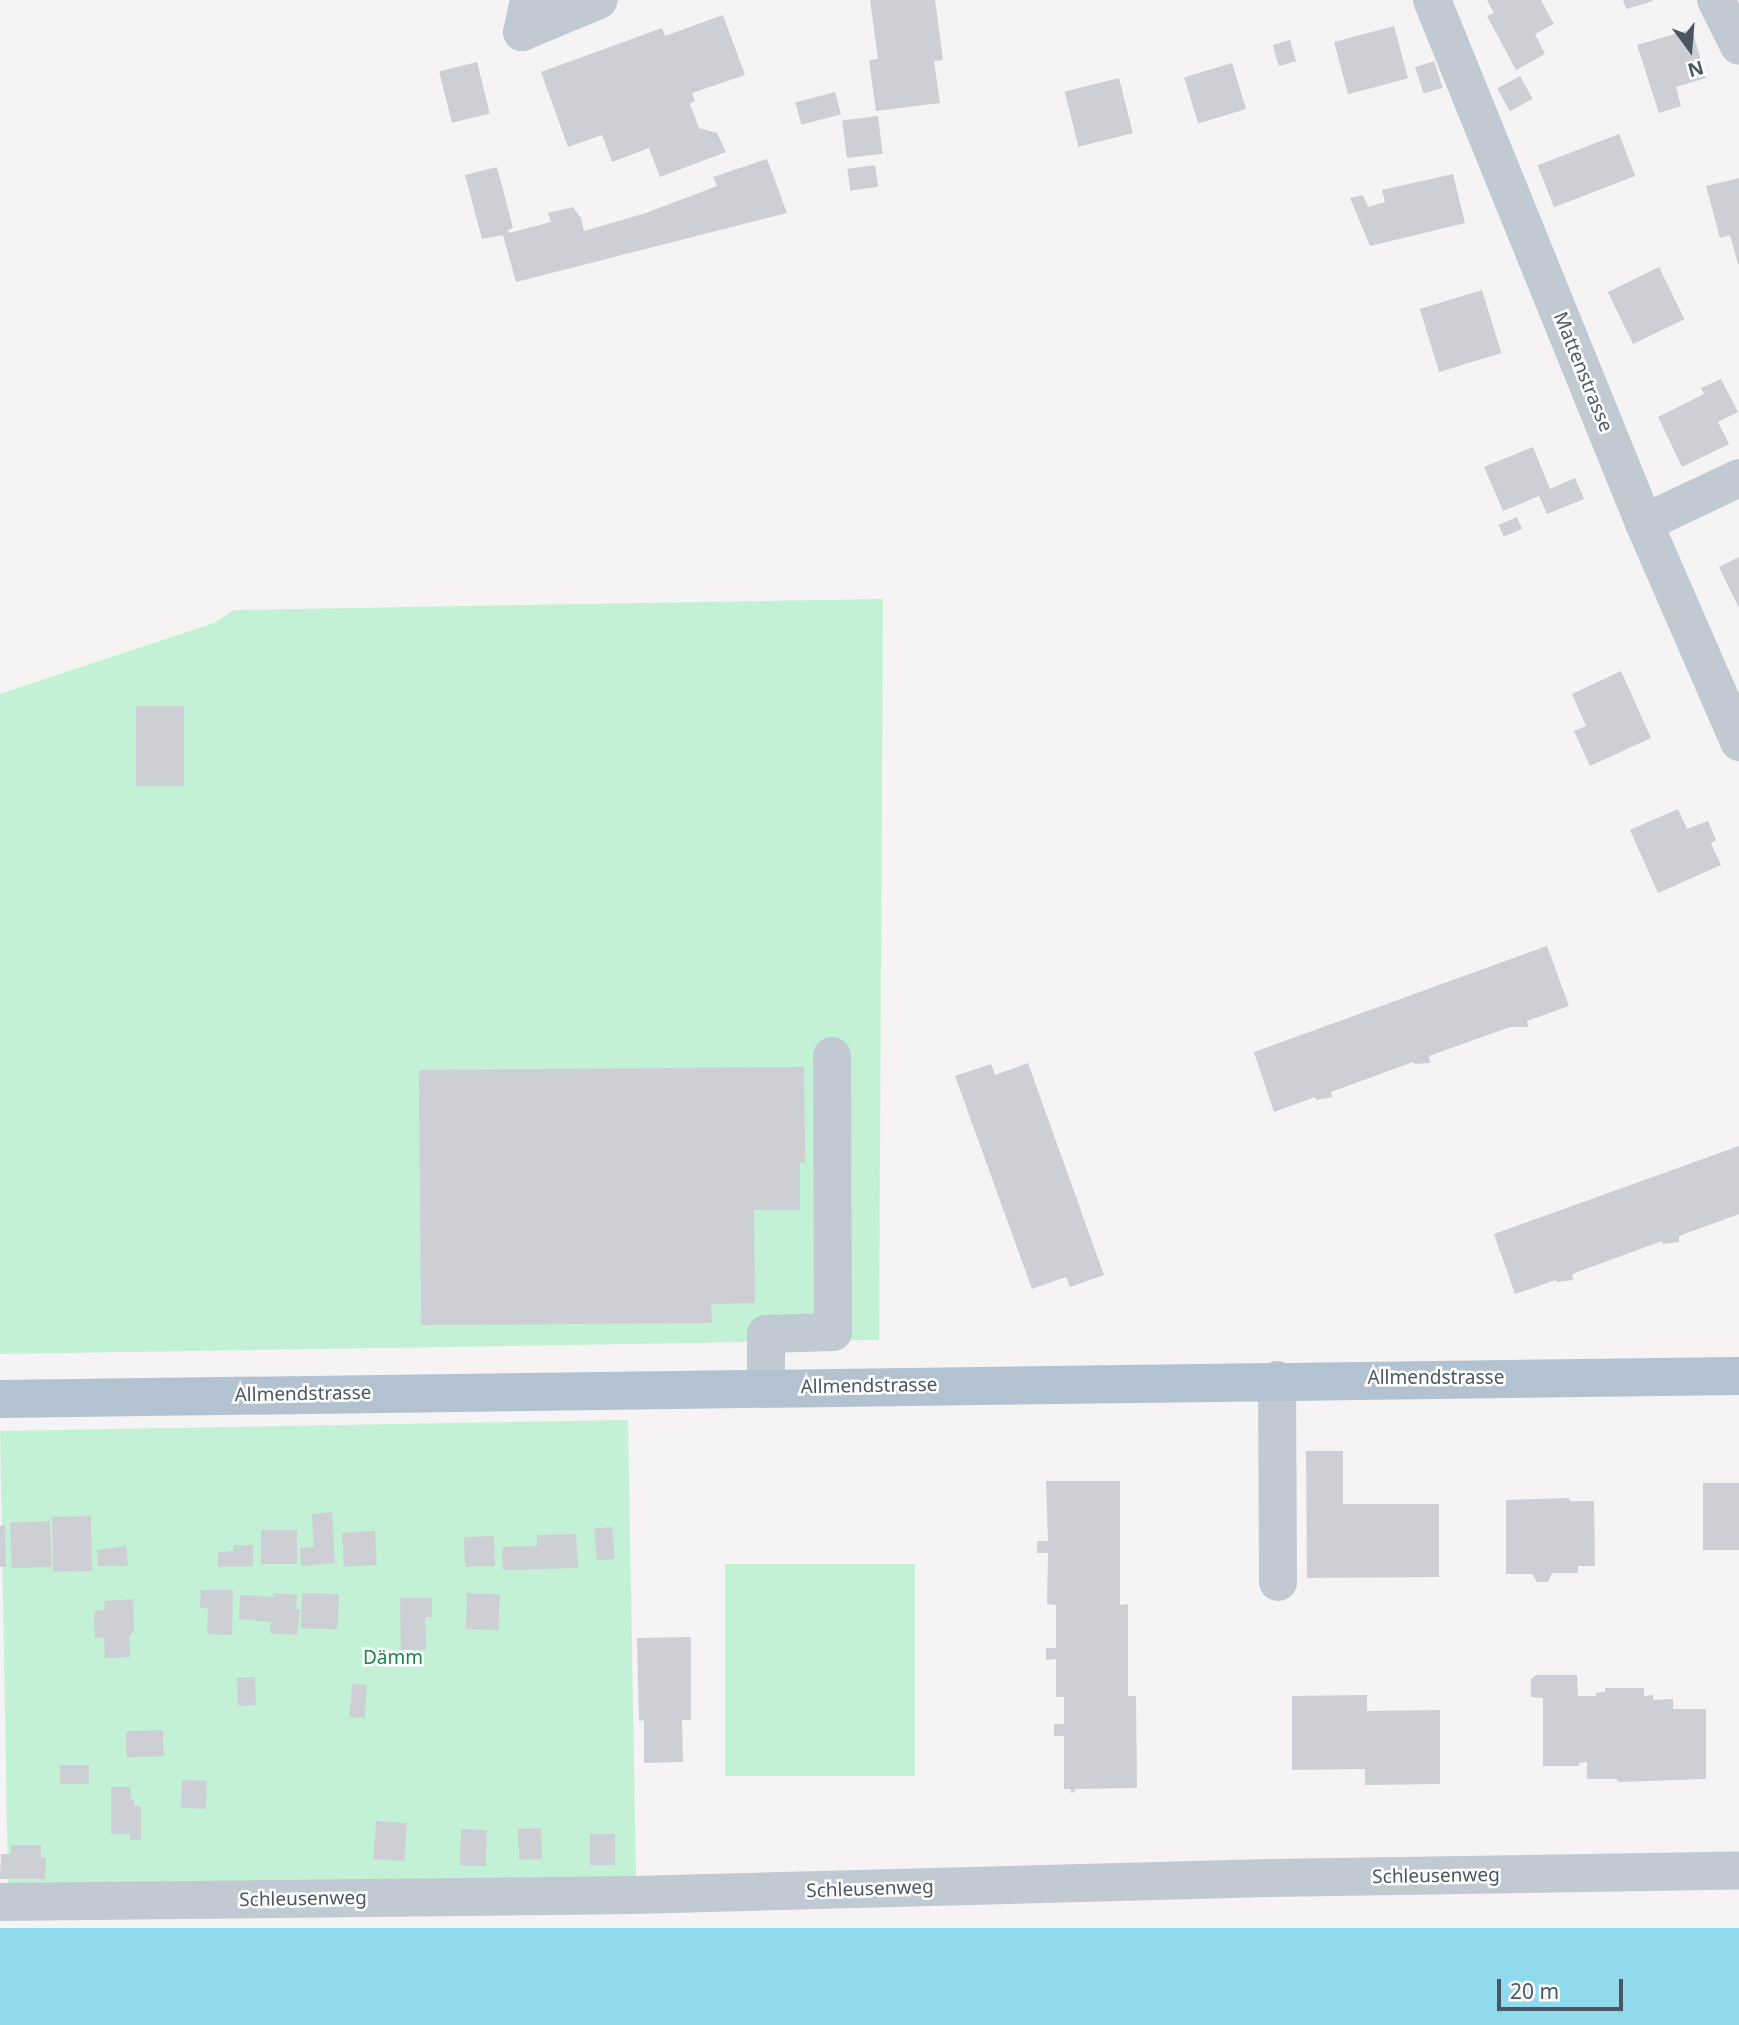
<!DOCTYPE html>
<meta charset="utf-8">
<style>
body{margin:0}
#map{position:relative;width:1739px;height:2025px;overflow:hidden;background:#f5f3f3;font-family:"Noto Sans",sans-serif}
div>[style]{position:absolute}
.green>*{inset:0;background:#c3f1d5;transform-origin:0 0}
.water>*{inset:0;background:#90daee;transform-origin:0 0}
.building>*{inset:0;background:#cdcfd5;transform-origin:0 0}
.minor>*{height:38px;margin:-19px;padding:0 19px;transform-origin:19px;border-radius:19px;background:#c1cad2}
.major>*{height:38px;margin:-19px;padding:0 19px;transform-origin:19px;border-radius:19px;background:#b3c2d1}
span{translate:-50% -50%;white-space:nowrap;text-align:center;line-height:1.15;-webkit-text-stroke:5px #fff;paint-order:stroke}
.street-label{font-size:19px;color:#4a5661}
.park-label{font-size:19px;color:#17864f}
.north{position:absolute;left:1655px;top:14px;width:70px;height:70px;-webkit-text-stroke:5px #fff;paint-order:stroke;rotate:164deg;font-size:19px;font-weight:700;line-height:28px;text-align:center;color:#4a5661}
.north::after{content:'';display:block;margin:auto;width:24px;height:32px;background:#4a5661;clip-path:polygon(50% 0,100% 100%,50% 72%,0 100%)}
.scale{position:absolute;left:1497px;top:1979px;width:126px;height:32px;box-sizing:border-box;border:4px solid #4a5661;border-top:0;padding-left:9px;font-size:21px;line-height:24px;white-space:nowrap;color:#4a5661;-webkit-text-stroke:5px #fff;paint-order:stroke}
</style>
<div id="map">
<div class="green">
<div style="clip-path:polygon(883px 599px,879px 1340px,0 1354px,0 694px,214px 623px,234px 610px)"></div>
<div style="left:628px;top:1420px;width:475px;height:628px;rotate:89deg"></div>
<div style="left:915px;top:1564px;width:212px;height:190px;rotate:90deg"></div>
</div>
<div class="water">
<div style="left:1739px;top:1928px;width:97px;height:1739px;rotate:90deg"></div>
</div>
<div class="building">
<div style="clip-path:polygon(870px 0,935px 0,943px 60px,934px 61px,940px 103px,876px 111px,869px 60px,878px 59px)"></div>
<div style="clip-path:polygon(1487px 0,1541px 0,1554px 24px,1535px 34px,1545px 54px,1516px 70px,1487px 16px,1494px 13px)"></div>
<div style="clip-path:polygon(1623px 0,1653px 0,1653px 1px,1626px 9px)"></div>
<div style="clip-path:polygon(723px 15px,745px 75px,692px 93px,695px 101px,690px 104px,699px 128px,717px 133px,726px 152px,660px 177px,649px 148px,612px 162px,602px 135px,568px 147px,541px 72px,662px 28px,665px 36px)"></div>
<div style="left:1394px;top:26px;width:54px;height:62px;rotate:75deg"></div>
<div style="clip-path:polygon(1692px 29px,1706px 78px,1676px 87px,1681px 106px,1659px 113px,1637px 45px)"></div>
<div style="left:1290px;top:40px;width:22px;height:18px;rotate:74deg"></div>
<div style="left:1434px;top:61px;width:28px;height:20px;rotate:72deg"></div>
<div style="left:477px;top:62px;width:53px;height:39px;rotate:76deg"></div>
<div style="left:1232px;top:63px;width:48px;height:50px;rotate:73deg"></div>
<div style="left:1520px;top:76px;width:26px;height:26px;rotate:61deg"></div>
<div style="left:1119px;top:78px;width:57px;height:56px;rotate:76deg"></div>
<div style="left:835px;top:92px;width:23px;height:41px;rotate:75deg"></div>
<div style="left:878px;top:116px;width:38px;height:36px;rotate:83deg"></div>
<div style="left:1619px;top:134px;width:45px;height:87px;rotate:69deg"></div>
<div style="clip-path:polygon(767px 159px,787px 213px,516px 282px,503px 235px,482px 239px,465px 175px,497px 167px,513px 228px,508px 230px,509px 233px,551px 222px,548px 213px,573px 207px,581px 218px,584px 231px,646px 213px,717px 186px,713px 177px)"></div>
<div style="left:875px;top:165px;width:22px;height:28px;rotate:82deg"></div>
<div style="clip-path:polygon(1453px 174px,1465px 223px,1370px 246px,1350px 198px,1363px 195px,1368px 207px,1385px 202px,1382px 190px)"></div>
<div style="clip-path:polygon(1739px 178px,1739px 264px,1738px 264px,1730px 235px,1720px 238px,1706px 186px)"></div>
<div style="left:1659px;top:267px;width:58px;height:57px;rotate:64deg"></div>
<div style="left:1482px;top:290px;width:66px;height:65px;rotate:73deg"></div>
<div style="clip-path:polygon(1721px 379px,1738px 412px,1718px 422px,1729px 444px,1682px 467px,1658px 417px,1704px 394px,1701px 388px)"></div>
<div style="clip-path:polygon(1533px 447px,1550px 489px,1575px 478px,1584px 499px,1547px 514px,1539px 496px,1503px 511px,1484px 467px)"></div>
<div style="left:1517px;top:517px;width:13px;height:20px;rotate:67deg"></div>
<div style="clip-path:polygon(1739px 557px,1739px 608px,1719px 567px)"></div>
<div style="clip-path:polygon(1621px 671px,1651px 738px,1590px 766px,1574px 731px,1586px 726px,1572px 694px)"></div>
<div style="left:184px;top:706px;width:80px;height:48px;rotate:90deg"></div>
<div style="clip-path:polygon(1678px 809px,1687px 829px,1708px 821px,1716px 840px,1711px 843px,1721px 865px,1658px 893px,1630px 830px)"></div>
<div style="clip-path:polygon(1547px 946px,1569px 1006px,1527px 1021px,1528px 1027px,1510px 1027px,1429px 1056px,1430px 1063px,1414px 1064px,1413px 1062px,1331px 1092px,1332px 1097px,1316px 1100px,1315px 1097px,1274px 1112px,1254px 1052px)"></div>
<div style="clip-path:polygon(1028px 1063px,1104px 1275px,1070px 1287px,1066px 1277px,1032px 1289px,955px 1076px,991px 1064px,995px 1075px)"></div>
<div style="clip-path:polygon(804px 1067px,805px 1163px,800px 1162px,800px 1210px,754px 1210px,755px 1303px,711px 1304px,712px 1323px,421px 1325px,419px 1070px)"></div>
<div style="clip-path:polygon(1739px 1146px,1739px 1214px,1679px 1236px,1679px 1242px,1663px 1244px,1662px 1241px,1572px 1274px,1573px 1280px,1557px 1282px,1556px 1280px,1515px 1294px,1494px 1234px)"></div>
<div style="clip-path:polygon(1306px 1451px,1343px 1451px,1343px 1504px,1439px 1504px,1439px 1577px,1307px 1578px)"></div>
<div style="clip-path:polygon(1046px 1481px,1120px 1481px,1120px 1605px,1128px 1604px,1128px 1696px,1136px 1696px,1137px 1788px,1075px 1789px,1075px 1792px,1071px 1793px,1071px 1789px,1064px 1789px,1064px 1736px,1054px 1736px,1054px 1724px,1064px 1724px,1064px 1697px,1056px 1697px,1056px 1659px,1046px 1660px,1046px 1648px,1056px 1648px,1056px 1605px,1047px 1604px,1048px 1553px,1037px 1553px,1037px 1541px,1048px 1541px)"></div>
<div style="left:1703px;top:1483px;width:36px;height:67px"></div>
<div style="clip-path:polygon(1569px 1498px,1570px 1501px,1594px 1501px,1595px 1566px,1578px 1566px,1578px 1573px,1552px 1573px,1548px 1582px,1537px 1582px,1532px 1574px,1506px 1574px,1506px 1500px)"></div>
<div style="clip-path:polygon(332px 1512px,335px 1563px,301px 1566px,300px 1548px,314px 1547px,312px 1514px)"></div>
<div style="left:91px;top:1516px;width:55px;height:39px;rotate:89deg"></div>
<div style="left:50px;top:1521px;width:46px;height:40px;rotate:88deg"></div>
<div style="clip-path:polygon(5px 1525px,6px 1567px,0 1567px,0 1526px)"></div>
<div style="left:612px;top:1527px;width:32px;height:18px;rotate:85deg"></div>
<div style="left:261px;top:1530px;width:36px;height:34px"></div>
<div style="left:375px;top:1531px;width:34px;height:33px;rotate:87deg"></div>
<div style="clip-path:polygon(576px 1534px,578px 1568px,503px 1570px,502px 1547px,537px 1546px,537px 1535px)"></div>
<div style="left:494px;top:1536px;width:30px;height:30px;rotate:88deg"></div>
<div style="clip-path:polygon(233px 1545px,253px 1545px,253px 1566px,218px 1567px,218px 1552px,233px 1551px)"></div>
<div style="clip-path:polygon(126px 1546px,128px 1566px,98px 1566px,97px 1550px)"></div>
<div style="clip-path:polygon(201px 1590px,233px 1590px,232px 1635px,207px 1634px,208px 1608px,200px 1608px)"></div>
<div style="clip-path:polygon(273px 1593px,297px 1595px,296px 1609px,300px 1609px,297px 1635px,270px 1633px,271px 1622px,239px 1619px,240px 1595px,273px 1597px)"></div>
<div style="left:302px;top:1593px;width:37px;height:35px;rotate:2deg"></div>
<div style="left:467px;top:1593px;width:33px;height:36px;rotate:2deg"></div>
<div style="clip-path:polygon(400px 1598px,432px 1598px,432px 1617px,425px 1617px,426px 1650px,401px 1650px)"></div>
<div style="clip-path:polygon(133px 1599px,134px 1631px,129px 1636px,130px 1657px,105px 1658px,104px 1637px,95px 1638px,94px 1611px,105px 1610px,104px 1601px)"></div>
<div style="clip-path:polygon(691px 1637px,691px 1720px,682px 1720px,683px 1762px,644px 1763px,644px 1720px,639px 1721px,637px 1638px)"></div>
<div style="clip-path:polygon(1536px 1675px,1577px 1675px,1578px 1696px,1596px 1696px,1596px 1693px,1605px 1692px,1605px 1688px,1644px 1688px,1644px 1696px,1653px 1695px,1653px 1700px,1673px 1699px,1673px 1709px,1706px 1709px,1706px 1779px,1619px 1782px,1616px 1779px,1587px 1779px,1587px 1762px,1579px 1763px,1579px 1766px,1543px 1766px,1543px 1698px,1531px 1697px,1531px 1679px)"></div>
<div style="left:255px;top:1677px;width:28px;height:18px;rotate:88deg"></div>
<div style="left:352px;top:1684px;width:15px;height:33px;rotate:4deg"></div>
<div style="clip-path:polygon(1367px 1695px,1367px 1711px,1440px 1710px,1440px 1784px,1365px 1785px,1365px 1769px,1292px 1770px,1292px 1696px)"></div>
<div style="left:163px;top:1730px;width:26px;height:37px;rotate:88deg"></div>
<div style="left:89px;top:1765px;width:19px;height:29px;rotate:90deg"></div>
<div style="left:182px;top:1780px;width:25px;height:28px;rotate:2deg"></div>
<div style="clip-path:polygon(111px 1787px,130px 1787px,131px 1800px,134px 1800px,134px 1806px,141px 1806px,141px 1840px,130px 1840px,130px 1834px,111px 1834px)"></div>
<div style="left:376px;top:1821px;width:31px;height:38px;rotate:4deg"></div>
<div style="left:541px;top:1828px;width:31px;height:23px;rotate:88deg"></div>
<div style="left:461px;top:1829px;width:26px;height:36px;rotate:2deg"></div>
<div style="left:615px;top:1834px;width:31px;height:25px;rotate:90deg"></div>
<div style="clip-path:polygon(11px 1845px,41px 1845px,41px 1858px,46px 1858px,45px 1879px,0 1879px,1px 1854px,11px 1854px)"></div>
</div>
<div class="minor">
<div style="left:529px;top:0;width:33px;rotate:102deg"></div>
<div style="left:522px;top:32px;width:83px;rotate:-22.6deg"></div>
<div style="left:1432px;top:0;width:564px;rotate:67.93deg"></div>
<div style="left:1644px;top:523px;width:239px;rotate:66.5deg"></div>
<div style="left:1716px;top:0;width:51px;rotate:63.4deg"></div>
<div style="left:1644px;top:523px;width:105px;rotate:-25.3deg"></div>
<div style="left:1277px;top:1380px;width:202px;rotate:89.7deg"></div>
<div style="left:766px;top:1388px;width:54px;rotate:-90deg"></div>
<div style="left:766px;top:1334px;width:67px;rotate:-1.7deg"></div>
<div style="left:833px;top:1332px;width:276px;rotate:-90.2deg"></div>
<div style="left:0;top:1902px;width:634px;rotate:-0.63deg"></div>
<div style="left:634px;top:1895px;width:635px;rotate:-1.53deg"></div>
<div style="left:1269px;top:1878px;width:470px;rotate:-0.9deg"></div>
</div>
<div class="major">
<div style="left:0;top:1399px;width:1739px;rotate:-0.76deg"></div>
</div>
<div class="street-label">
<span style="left:1583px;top:372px;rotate:68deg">Mattenstrasse</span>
<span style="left:1436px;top:1378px">Allmendstrasse</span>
<span style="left:869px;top:1386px;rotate:-1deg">Allmendstrasse</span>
<span style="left:303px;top:1394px;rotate:-1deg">Allmendstrasse</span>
<span style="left:1436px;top:1876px;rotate:-1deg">Schleusenweg</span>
<span style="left:870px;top:1889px;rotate:-2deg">Schleusenweg</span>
<span style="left:303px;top:1899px;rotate:-1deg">Schleusenweg</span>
</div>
<div class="park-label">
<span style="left:393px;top:1658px">Dämm</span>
</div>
<div class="north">N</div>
<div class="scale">20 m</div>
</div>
